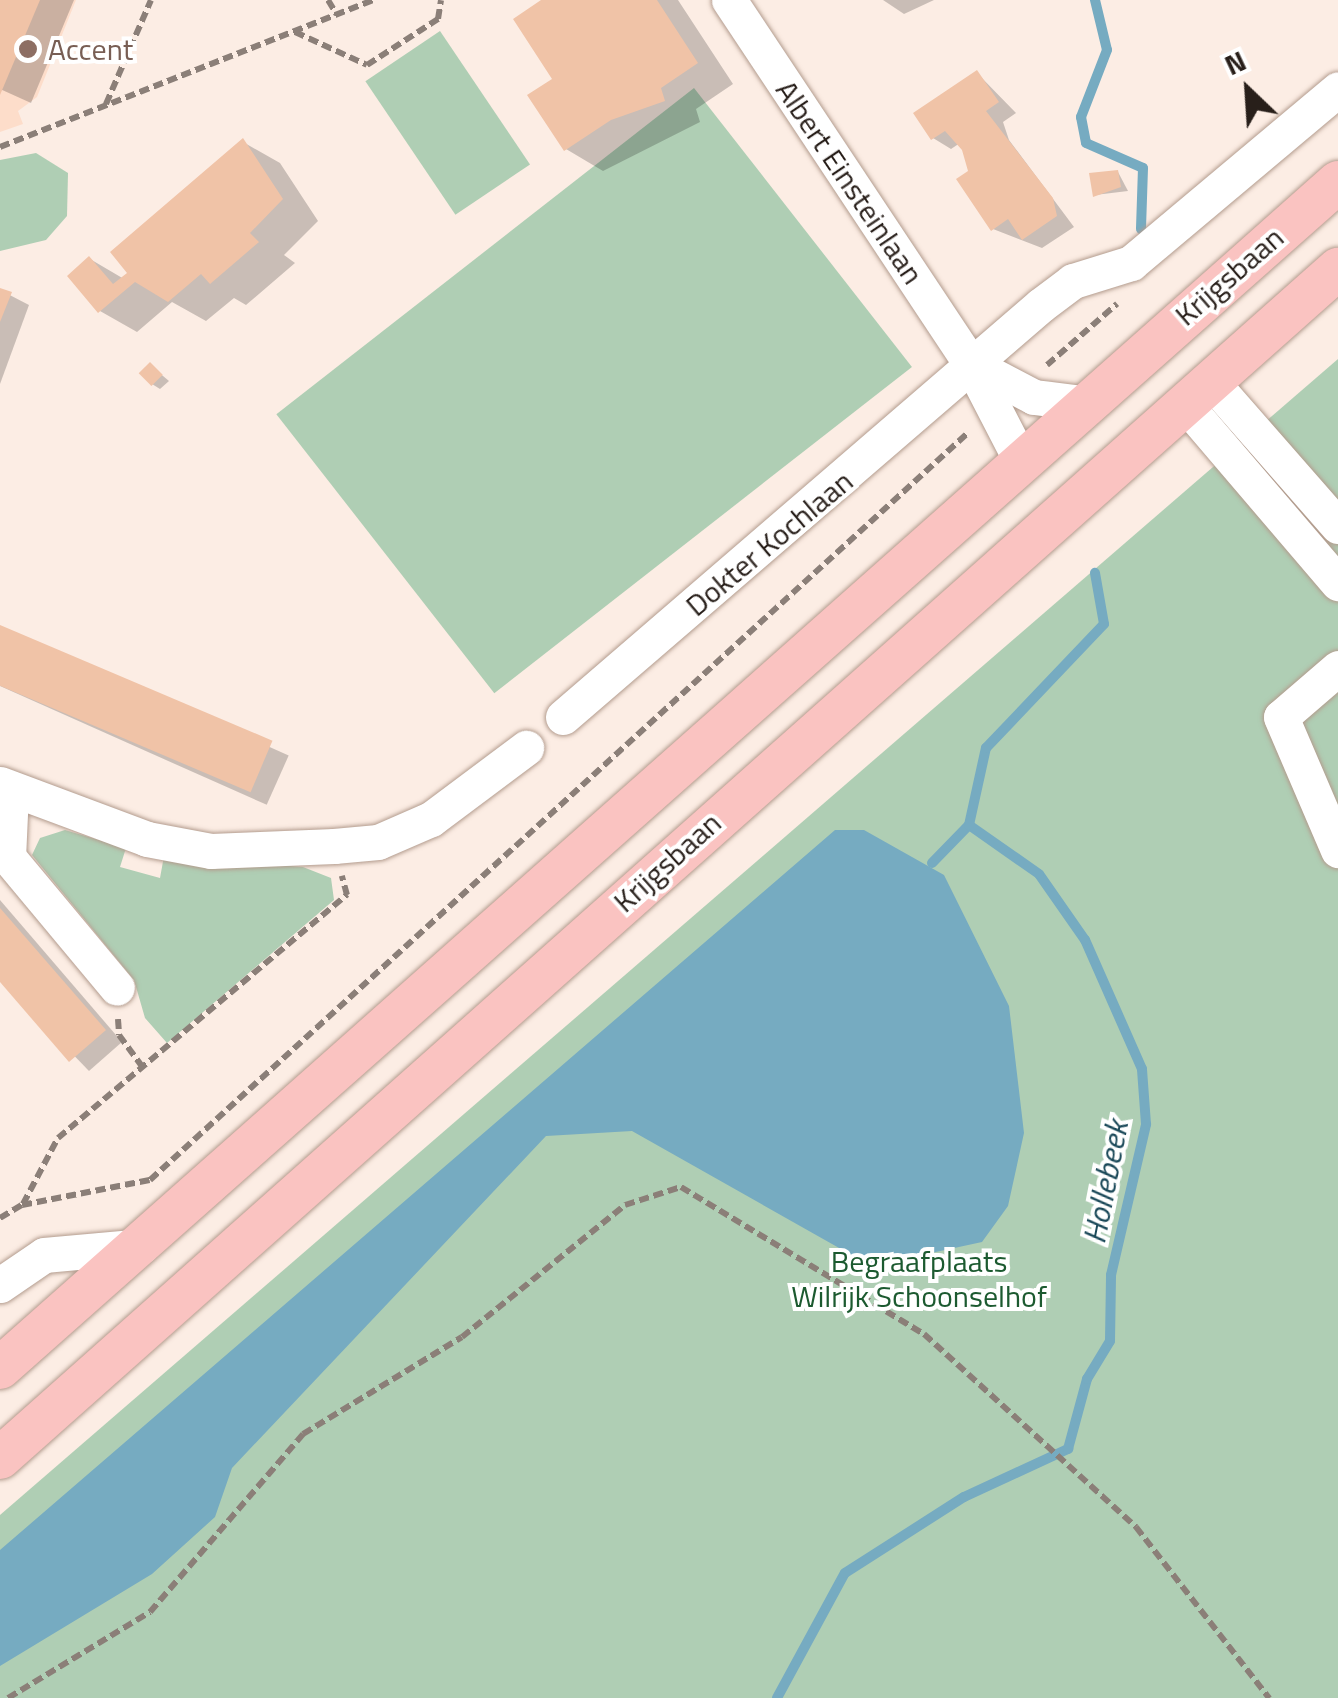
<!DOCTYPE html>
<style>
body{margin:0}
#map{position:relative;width:1338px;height:1698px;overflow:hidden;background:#fcede4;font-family:"Titillium Web",sans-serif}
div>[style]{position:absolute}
.built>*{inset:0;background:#fdddca}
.green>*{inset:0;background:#afceb4;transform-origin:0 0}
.water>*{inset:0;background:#76abc1}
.shadow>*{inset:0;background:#0003;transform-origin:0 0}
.stream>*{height:10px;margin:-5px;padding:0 5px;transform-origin:5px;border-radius:5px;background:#76abc1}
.building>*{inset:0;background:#f0c3a7;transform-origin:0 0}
.path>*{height:6px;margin-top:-3px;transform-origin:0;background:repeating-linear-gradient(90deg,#8b7f78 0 10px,transparent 0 15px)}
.roads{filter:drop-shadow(0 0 2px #b39c8e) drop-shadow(0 0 2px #b39c8e)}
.minor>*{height:35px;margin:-17.5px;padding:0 17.5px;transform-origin:17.5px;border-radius:17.5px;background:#fff}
.major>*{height:42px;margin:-21px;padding:0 21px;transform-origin:21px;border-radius:21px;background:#fac3c1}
.dots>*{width:28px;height:28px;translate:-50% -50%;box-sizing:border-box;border:5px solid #fff;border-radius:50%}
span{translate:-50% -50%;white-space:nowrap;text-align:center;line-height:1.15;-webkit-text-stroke:8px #fff;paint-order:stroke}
.education-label{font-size:30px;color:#785e54}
.left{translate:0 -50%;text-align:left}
.street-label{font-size:30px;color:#281f1a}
.park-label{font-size:30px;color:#1c5a30}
.water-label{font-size:32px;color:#1b4959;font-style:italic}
.north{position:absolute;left:1198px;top:40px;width:100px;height:100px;-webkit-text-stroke:8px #fff;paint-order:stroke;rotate:335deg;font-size:28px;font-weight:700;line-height:40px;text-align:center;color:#281f1a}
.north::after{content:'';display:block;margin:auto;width:35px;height:45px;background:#281f1a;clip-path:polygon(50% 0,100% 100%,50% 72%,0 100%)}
</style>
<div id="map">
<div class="built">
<div style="clip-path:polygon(0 0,76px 0,37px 97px,18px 111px,23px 124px,0 132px)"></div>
</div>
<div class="green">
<div style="left:440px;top:31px;width:161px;height:90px;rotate:56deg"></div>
<div style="left:694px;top:88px;width:354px;height:530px;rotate:52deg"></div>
<div style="clip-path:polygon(36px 153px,68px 173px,67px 216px,46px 240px,0 251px,0 160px)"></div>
<div style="clip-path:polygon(1338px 359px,1338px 1698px,0 1698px,0 1515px)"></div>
<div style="clip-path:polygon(65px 830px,126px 848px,120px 867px,160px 878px,164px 856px,303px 867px,331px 878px,334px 900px,167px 1043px,145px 1018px,134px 980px,32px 855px,40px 838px)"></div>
</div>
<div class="water">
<div style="clip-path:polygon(835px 830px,864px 830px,944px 875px,1009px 1006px,1024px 1133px,1008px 1206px,982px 1242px,871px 1266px,632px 1131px,546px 1136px,232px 1468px,215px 1517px,152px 1574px,0 1666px,0 1550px)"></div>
</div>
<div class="shadow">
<div style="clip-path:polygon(0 0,74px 0,31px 103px,0 89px)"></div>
<div style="clip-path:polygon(546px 0,678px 0,733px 84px,696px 109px,700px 122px,603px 171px,566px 149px)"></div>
<div style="clip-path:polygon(883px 0,934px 0,904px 14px)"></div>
<div style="clip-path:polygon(977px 73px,1016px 113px,1003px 122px,1009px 140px,1074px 227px,1042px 248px,993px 229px,960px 143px,951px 149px,933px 138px)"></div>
<div style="clip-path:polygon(243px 142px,280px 163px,318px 221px,284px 255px,295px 263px,246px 305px,234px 298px,206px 321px,172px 302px,137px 332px,100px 311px,70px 276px,90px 259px,124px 279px)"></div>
<div style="clip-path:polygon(1118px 172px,1128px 191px,1095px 195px)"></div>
<div style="clip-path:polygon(0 290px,29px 305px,0 384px)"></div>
<div style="clip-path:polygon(150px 365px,169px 381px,160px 389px,152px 384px)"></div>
<div style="left:0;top:627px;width:316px;height:54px;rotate:24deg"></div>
<div style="clip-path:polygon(0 900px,122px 1042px,89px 1071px,0 979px)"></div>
</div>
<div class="stream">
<div style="left:1095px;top:0;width:51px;rotate:76.5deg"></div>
<div style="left:1107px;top:50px;width:72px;rotate:111.2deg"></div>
<div style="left:1081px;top:117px;width:26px;rotate:79deg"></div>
<div style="left:1086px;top:143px;width:62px;rotate:23.7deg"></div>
<div style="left:1143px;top:168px;width:61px;rotate:91.9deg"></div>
<div style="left:932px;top:863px;width:53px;rotate:-45.8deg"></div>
<div style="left:777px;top:1698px;width:142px;rotate:-61.5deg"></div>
<div style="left:845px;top:1573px;width:141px;rotate:-32.6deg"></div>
<div style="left:964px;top:1497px;width:115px;rotate:-24.8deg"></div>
<div style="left:1068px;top:1449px;width:73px;rotate:-74.8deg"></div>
<div style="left:1087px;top:1379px;width:44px;rotate:-58.8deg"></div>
<div style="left:1110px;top:1341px;width:66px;rotate:-89.1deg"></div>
<div style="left:1111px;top:1275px;width:155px;rotate:-76.9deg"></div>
<div style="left:1146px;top:1124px;width:55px;rotate:-94.2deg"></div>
<div style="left:1142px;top:1069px;width:141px;rotate:-113.8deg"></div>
<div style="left:1085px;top:940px;width:80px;rotate:-124.9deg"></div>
<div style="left:1039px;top:874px;width:85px;rotate:-145deg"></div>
<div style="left:969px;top:825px;width:79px;rotate:-77.6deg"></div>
<div style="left:986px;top:748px;width:171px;rotate:-46.4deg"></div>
<div style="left:1104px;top:624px;width:52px;rotate:-100deg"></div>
</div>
<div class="building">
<div style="clip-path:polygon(0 0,40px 0,0 95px)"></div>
<div style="clip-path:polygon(541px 0,657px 0,698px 63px,661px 88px,665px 101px,611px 120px,564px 151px,527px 95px,552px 79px,513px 19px)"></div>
<div style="clip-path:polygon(977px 70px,999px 102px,986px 111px,1053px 198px,1057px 216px,1022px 240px,1008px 219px,991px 231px,956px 179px,968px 171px,962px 150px,945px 131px,931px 140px,913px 113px)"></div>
<div style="clip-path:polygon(243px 138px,283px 199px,250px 233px,259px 242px,210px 284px,201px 274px,168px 302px,135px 282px,98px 313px,67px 276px,89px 256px,113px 284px,127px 273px,110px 252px)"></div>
<div style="clip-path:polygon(1118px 170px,1121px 187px,1093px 197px,1089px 173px)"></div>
<div style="clip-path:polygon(0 288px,12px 292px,0 322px)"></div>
<div style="left:150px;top:362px;width:18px;height:16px;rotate:45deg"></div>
<div style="left:0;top:625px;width:296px;height:56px;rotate:23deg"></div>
<div style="clip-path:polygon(0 908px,106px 1030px,69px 1062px,0 982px)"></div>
</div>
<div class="path">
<div style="left:328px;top:0;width:17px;rotate:59deg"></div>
<div style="left:295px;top:32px;width:79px;rotate:24.6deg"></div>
<div style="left:367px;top:65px;width:85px;rotate:-32.9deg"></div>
<div style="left:438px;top:19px;width:19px;rotate:-81deg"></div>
<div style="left:106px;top:104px;width:113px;rotate:-66.6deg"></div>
<div style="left:0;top:147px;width:402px;rotate:-21.5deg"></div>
<div style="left:1047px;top:365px;width:93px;rotate:-41.1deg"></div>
<div style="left:118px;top:1019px;width:16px;rotate:86deg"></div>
<div style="left:119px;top:1035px;width:42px;rotate:53.7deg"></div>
<div style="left:23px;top:1204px;width:75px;rotate:-62.1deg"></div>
<div style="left:58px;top:1138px;width:378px;rotate:-40.1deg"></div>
<div style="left:347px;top:895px;width:20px;rotate:-105deg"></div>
<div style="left:0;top:1218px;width:26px;rotate:-31deg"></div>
<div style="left:22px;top:1205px;width:130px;rotate:-11.1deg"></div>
<div style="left:150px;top:1180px;width:1109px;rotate:-42.41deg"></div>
<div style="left:8px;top:1698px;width:166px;rotate:-31.2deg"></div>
<div style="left:150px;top:1612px;width:235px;rotate:-49.3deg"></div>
<div style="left:303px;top:1434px;width:186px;rotate:-31.4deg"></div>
<div style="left:462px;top:1337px;width:210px;rotate:-39deg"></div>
<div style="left:625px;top:1205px;width:59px;rotate:-17.8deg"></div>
<div style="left:681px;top:1187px;width:284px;rotate:31.2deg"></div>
<div style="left:924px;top:1334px;width:287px;rotate:42.3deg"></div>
<div style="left:1136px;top:1527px;width:217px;rotate:52.1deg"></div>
</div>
<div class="roads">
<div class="minor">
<div style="left:729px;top:0;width:437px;rotate:56.4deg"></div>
<div style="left:971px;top:364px;width:105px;rotate:62.7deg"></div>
<div style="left:971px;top:364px;width:71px;rotate:27.6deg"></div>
<div style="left:1034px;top:397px;width:47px;rotate:7.3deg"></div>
<div style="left:1210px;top:380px;width:194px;rotate:48.8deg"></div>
<div style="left:1184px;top:403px;width:237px;rotate:49.5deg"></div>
<div style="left:1338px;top:668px;width:75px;rotate:139.3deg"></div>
<div style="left:1281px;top:717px;width:145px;rotate:66.8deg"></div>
<div style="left:563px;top:717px;width:631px;rotate:-40.76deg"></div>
<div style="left:1041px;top:305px;width:40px;rotate:-37deg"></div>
<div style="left:1073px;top:281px;width:61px;rotate:-17.2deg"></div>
<div style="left:1131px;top:263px;width:270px;rotate:-40deg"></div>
<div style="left:0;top:784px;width:157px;rotate:20.5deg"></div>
<div style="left:147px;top:839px;width:65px;rotate:10.6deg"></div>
<div style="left:211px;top:851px;width:123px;rotate:-2.3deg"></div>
<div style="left:334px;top:846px;width:44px;rotate:-5.2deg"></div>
<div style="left:378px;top:842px;width:58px;rotate:-23.5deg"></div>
<div style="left:431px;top:819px;width:119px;rotate:-36.8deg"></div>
<div style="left:11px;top:792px;width:65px;rotate:92.6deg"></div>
<div style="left:8px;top:857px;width:170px;rotate:50.2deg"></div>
<div style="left:0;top:1285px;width:53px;rotate:-34.3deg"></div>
<div style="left:44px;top:1255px;width:98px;rotate:-5.2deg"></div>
</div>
<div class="major">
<div style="left:0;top:1368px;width:1788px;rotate:-41.55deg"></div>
<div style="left:0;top:1458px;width:1790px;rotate:-41.63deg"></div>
</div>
</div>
<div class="dots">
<div style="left:28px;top:49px;background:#8d6e63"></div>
</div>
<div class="education-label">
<span class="left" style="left:48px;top:49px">Accent</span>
</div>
<div class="street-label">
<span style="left:850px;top:182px;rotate:56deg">Albert Einsteinlaan</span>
<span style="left:1229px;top:276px;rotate:-41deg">Krijgsbaan</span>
<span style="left:769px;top:543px;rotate:-40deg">Dokter Kochlaan</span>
<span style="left:667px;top:862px;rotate:-42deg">Krijgsbaan</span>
</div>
<div class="park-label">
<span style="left:919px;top:1278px">Begraafplaats<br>Wilrijk Schoonselhof</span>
</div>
<div class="water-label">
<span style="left:1105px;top:1182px;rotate:-79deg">Hollebeek</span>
</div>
<div class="north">N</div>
</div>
